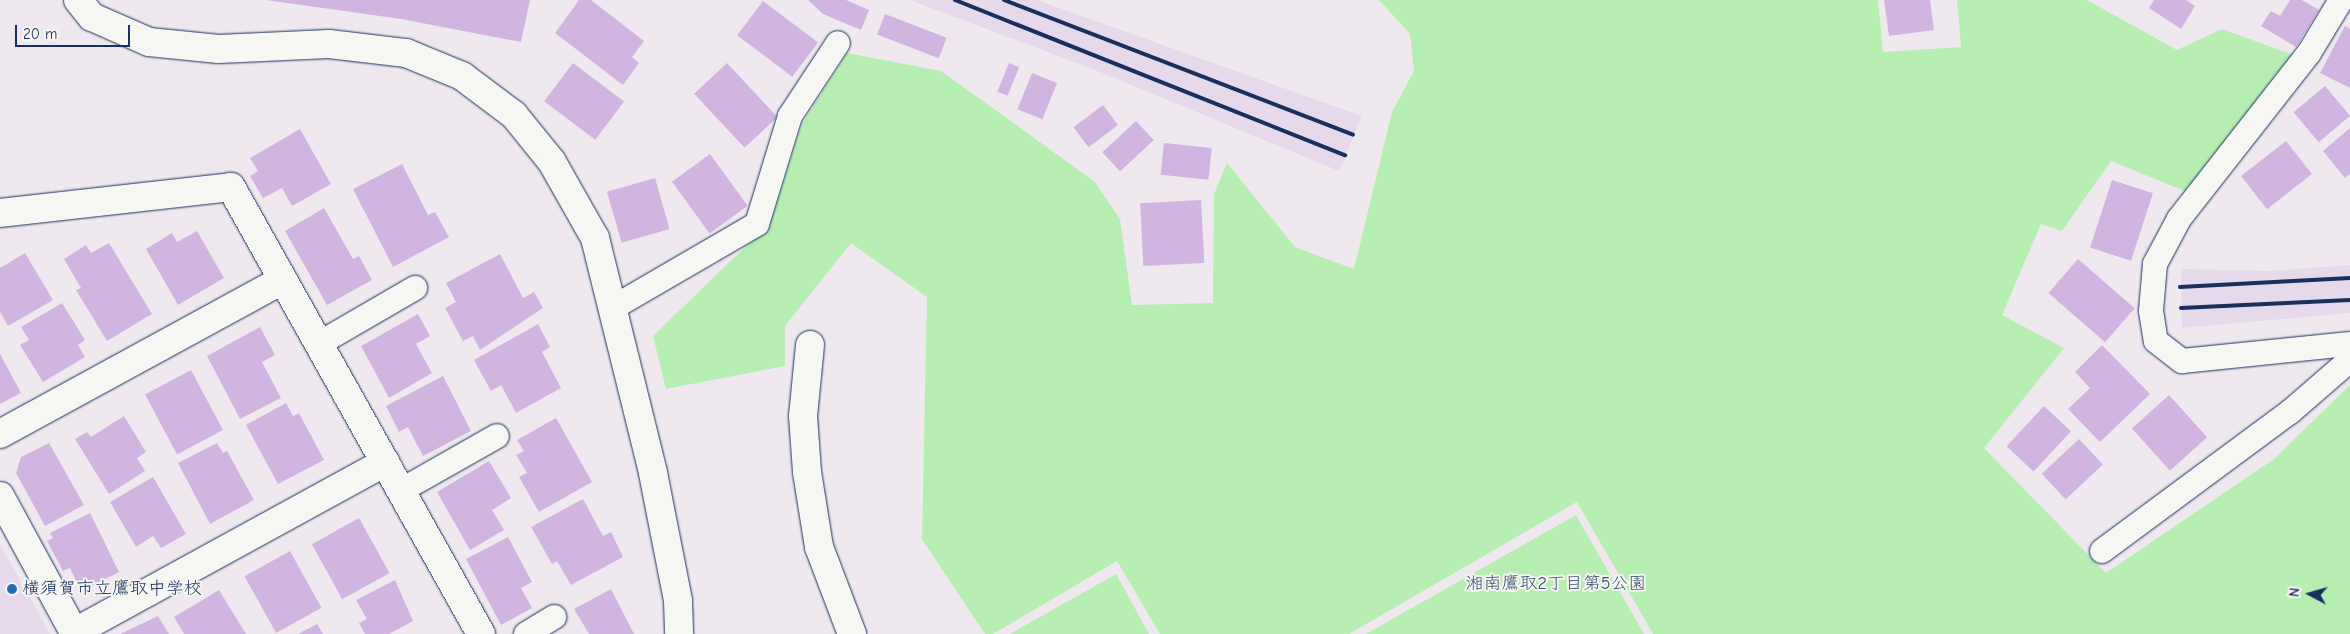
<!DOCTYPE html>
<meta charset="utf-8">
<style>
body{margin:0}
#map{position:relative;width:2350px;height:634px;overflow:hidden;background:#efe9ef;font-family:"Comic Neue","Klee One",sans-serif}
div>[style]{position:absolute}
.built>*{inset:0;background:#e6d9eb}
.green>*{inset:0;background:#b6eeb2}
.building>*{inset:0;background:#d2b4e1;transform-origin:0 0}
.roads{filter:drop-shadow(0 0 1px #1b2f5e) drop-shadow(0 0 1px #1b2f5e)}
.lane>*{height:24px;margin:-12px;padding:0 12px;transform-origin:12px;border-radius:12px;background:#f6f6f2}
.street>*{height:28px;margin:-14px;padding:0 14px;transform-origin:14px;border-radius:14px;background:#f6f6f2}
.secondary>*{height:28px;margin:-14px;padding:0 14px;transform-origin:14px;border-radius:14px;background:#f6f6f2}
.rail>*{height:4px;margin:-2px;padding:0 2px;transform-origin:2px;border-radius:2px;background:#1b2f5e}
.dots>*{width:14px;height:14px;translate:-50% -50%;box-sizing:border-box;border:2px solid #f6f6f2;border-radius:50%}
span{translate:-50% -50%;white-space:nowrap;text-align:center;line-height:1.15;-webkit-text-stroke:4px #f6f6f2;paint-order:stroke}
.park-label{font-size:18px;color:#3a556f}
.poi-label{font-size:18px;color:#1b2f5e}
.left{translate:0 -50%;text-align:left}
.north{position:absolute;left:2285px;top:569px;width:50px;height:50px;-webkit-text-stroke:4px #f6f6f2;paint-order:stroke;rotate:276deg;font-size:14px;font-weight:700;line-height:20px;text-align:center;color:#1b2f5e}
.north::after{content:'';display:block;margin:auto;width:18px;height:22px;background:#1b2f5e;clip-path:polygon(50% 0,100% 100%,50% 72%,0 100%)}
.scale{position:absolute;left:15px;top:25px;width:115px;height:22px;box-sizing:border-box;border:2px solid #1b2f5e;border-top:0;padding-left:6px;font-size:15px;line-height:18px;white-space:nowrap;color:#1b2f5e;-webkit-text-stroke:4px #f6f6f2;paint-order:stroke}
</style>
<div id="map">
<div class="built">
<div style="clip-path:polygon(910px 0,1037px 0,1362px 116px,1339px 171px,1095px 70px)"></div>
<div style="clip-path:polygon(2350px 265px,2350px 313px,2182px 328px,2181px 269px,2269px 271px)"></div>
<div style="clip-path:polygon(0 544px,50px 634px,0 634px)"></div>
</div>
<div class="green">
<div style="clip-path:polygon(1379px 0,1878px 0,1883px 52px,1961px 47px,1957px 0,2087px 0,2177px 50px,2222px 29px,2296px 56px,2187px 192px,2111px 161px,2062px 231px,2041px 224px,2002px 315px,2064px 348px,1984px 448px,2106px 573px,2274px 459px,2350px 385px,2350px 634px,1653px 634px,1577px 502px,1349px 634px,1160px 634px,1117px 561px,993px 634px,985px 634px,922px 539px,927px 297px,851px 243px,785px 326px,785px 366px,666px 389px,653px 336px,770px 223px,802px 124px,847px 53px,941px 71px,1094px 181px,1120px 219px,1132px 305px,1213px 303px,1214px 194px,1227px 163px,1295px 247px,1354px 269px,1392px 112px,1414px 71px,1410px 34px)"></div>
<div style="clip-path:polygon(1576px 515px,1644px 634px,1366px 634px)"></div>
<div style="clip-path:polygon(1116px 574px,1149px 634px,1010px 634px)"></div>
</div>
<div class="building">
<div style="clip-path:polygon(266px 0,530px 0,521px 42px,401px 19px)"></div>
<div style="clip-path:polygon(579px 0,591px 0,644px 41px,632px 57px,639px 63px,623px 85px,555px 33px)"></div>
<div style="clip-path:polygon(808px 0,846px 0,869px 10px,861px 30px,823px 14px)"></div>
<div style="clip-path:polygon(1884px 0,1930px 0,1934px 30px,1889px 36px)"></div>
<div style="clip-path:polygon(2154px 0,2186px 0,2195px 6px,2181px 29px,2149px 8px)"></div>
<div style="clip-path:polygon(2290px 0,2302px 0,2319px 10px,2296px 47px,2261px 26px,2271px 11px,2280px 16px)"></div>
<div style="left:763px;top:1px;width:69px;height:43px;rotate:37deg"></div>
<div style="left:885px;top:14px;width:66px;height:22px;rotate:21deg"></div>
<div style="clip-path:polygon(2345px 26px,2350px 29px,2350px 88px,2320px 73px)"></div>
<div style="left:573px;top:63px;width:64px;height:48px;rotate:37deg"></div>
<div style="left:727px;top:63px;width:74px;height:45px;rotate:47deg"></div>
<div style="left:1009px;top:63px;width:11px;height:31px;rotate:22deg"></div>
<div style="left:1032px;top:73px;width:27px;height:39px;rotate:22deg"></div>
<div style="left:2325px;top:86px;width:39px;height:41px;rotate:50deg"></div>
<div style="left:1103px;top:105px;width:25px;height:37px;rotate:53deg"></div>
<div style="left:1136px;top:121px;width:26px;height:46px;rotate:47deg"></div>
<div style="clip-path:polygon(2350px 128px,2350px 174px,2345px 178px,2323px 151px)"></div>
<div style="clip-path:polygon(300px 129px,331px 184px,292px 206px,282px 188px,263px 198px,250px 176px,258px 171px,250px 158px)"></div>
<div style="left:2286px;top:141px;width:42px;height:57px;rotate:52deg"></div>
<div style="left:1164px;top:143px;width:48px;height:32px;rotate:6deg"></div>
<div style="left:710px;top:154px;width:64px;height:47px;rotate:54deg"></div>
<div style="clip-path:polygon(402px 164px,428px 215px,435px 212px,449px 237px,393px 267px,353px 189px)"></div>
<div style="left:655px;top:178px;width:53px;height:50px;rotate:74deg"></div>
<div style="left:2112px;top:180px;width:43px;height:71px;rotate:18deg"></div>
<div style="left:1201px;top:200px;width:63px;height:61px;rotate:87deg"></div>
<div style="clip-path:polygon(324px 208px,353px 259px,359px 256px,372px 280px,327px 305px,285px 231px)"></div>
<div style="clip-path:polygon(197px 231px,224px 278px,178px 305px,146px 249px,172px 233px,177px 242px)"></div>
<div style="clip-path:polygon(109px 243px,152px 314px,107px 341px,76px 290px,81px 288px,64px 259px,86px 245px,91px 253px)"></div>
<div style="clip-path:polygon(25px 253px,53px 300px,8px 326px,0 312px,0 268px)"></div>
<div style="clip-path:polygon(500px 254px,523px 298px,534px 292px,543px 308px,480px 350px,473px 336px,463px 341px,445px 308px,456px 302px,446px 283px)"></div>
<div style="left:2078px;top:259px;width:75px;height:45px;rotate:41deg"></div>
<div style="clip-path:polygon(62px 303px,85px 340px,78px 345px,85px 357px,43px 382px,20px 345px,29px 340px,21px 327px)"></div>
<div style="clip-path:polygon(418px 314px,430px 336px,416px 344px,432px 373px,389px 398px,361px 346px)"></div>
<div style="clip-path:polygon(538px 324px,550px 347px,542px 352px,561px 388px,516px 413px,501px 385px,491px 391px,474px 360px)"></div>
<div style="clip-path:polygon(260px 327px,275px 355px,262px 362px,281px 398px,240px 419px,207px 356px)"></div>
<div style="clip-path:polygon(2102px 345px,2150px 394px,2100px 442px,2068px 409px,2090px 388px,2075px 372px)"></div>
<div style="clip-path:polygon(0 354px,21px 393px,0 404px)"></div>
<div style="left:191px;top:370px;width:68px;height:52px;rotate:62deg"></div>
<div style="clip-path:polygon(443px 376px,471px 431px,423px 456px,408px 427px,399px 432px,386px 406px)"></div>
<div style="left:2169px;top:395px;width:57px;height:50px;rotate:48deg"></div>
<div style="clip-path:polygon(286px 403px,293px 416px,299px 413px,324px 460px,278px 484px,246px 425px)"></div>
<div style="left:2044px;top:406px;width:37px;height:55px;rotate:43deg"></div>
<div style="clip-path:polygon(124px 416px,146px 452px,137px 458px,145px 471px,109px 494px,75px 439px,87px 432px,91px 437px)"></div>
<div style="clip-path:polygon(556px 418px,592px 482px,539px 512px,519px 477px,527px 473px,516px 455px,524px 451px,517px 440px)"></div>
<div style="left:2079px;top:439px;width:35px;height:51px;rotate:47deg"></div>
<div style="clip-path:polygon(49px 443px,84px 505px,45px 526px,16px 473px,21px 457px)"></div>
<div style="clip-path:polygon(217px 443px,223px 453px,227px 451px,254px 500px,210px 524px,178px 463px)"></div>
<div style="clip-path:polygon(489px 461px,511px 498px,492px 510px,504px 530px,470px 550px,437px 492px)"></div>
<div style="clip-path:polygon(153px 477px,186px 534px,161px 548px,153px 536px,136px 547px,110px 502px)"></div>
<div style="clip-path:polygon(583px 499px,603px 536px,611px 532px,623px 557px,571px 585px,557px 561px,552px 564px,531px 527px)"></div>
<div style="clip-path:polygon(90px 513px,119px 572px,81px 591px,70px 568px,63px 571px,47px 541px,53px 538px,50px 533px)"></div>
<div style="left:359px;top:518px;width:63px;height:54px;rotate:61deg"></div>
<div style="clip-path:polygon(508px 537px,532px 582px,521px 588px,532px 608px,501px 625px,466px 559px)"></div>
<div style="left:290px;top:551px;width:65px;height:52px;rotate:61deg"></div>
<div style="clip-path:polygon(395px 580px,413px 621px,389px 634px,365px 634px,359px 623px,367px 619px,356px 600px)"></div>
<div style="clip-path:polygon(611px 589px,634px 634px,589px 634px,574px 609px)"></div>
<div style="clip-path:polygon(219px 590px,246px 634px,184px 634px,174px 617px)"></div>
<div style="clip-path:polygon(158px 616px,169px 634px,120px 634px)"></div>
<div style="clip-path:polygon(317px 624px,323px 634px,298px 634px)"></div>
</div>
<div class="roads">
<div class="lane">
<div style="left:2341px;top:0;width:62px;rotate:121.1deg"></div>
<div style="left:2309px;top:53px;width:211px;rotate:128.1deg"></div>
<div style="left:2179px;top:219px;width:51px;rotate:118.1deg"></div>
<div style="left:2155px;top:264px;width:47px;rotate:94.9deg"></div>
<div style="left:2151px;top:311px;width:30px;rotate:81deg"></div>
<div style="left:2156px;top:341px;width:33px;rotate:38deg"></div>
<div style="left:2182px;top:361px;width:169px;rotate:-5.8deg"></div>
<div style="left:614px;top:307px;width:165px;rotate:-30.1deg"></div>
<div style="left:757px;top:224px;width:113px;rotate:-73deg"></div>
<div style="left:790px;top:116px;width:87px;rotate:-56.7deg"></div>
<div style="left:320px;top:343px;width:110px;rotate:-30.1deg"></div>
<div style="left:402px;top:490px;width:109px;rotate:-29.6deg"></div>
<div style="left:2102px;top:551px;width:234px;rotate:-36.5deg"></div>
<div style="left:2290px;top:412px;width:79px;rotate:-40.9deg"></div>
<div style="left:526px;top:634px;width:33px;rotate:-31deg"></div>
</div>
<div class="street">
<div style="left:0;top:213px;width:232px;rotate:-6.4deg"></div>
<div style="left:231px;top:187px;width:512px;rotate:60.78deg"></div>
<div style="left:810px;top:345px;width:71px;rotate:95.6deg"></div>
<div style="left:803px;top:416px;width:56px;rotate:85.9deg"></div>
<div style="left:807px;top:472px;width:76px;rotate:80.9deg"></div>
<div style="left:819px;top:547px;width:93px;rotate:69.2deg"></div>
<div style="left:0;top:434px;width:322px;rotate:-28.6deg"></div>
<div style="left:0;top:496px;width:157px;rotate:61.5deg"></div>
<div style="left:75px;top:632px;width:354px;rotate:-28.7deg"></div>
</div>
<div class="secondary">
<div style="left:78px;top:0;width:22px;rotate:51deg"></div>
<div style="left:92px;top:17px;width:62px;rotate:23.7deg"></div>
<div style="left:149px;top:42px;width:70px;rotate:5.7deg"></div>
<div style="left:219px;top:49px;width:110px;rotate:-2.6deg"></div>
<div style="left:329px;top:44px;width:78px;rotate:6.7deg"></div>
<div style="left:406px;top:53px;width:61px;rotate:22.3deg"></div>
<div style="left:462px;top:76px;width:65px;rotate:36.9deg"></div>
<div style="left:514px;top:115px;width:60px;rotate:51deg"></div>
<div style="left:552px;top:162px;width:87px;rotate:60.5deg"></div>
<div style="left:595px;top:238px;width:242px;rotate:76.1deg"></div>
<div style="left:653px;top:473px;width:130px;rotate:78.9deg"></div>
<div style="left:678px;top:601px;width:33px;rotate:88deg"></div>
</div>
</div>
<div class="rail">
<div style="left:955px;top:0;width:420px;rotate:21.7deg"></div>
<div style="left:1004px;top:0;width:374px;rotate:21.1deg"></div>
<div style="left:2180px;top:287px;width:170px;rotate:-3deg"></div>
<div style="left:2181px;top:308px;width:169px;rotate:-2.7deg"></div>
</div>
<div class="dots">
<div style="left:12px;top:589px;background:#1f6fb2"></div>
</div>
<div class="park-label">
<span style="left:1556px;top:584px">湘南鷹取2丁目第5公園</span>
</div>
<div class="poi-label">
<span class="left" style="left:22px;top:589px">横須賀市立鷹取中学校</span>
</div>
<div class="north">N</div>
<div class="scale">20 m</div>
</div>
